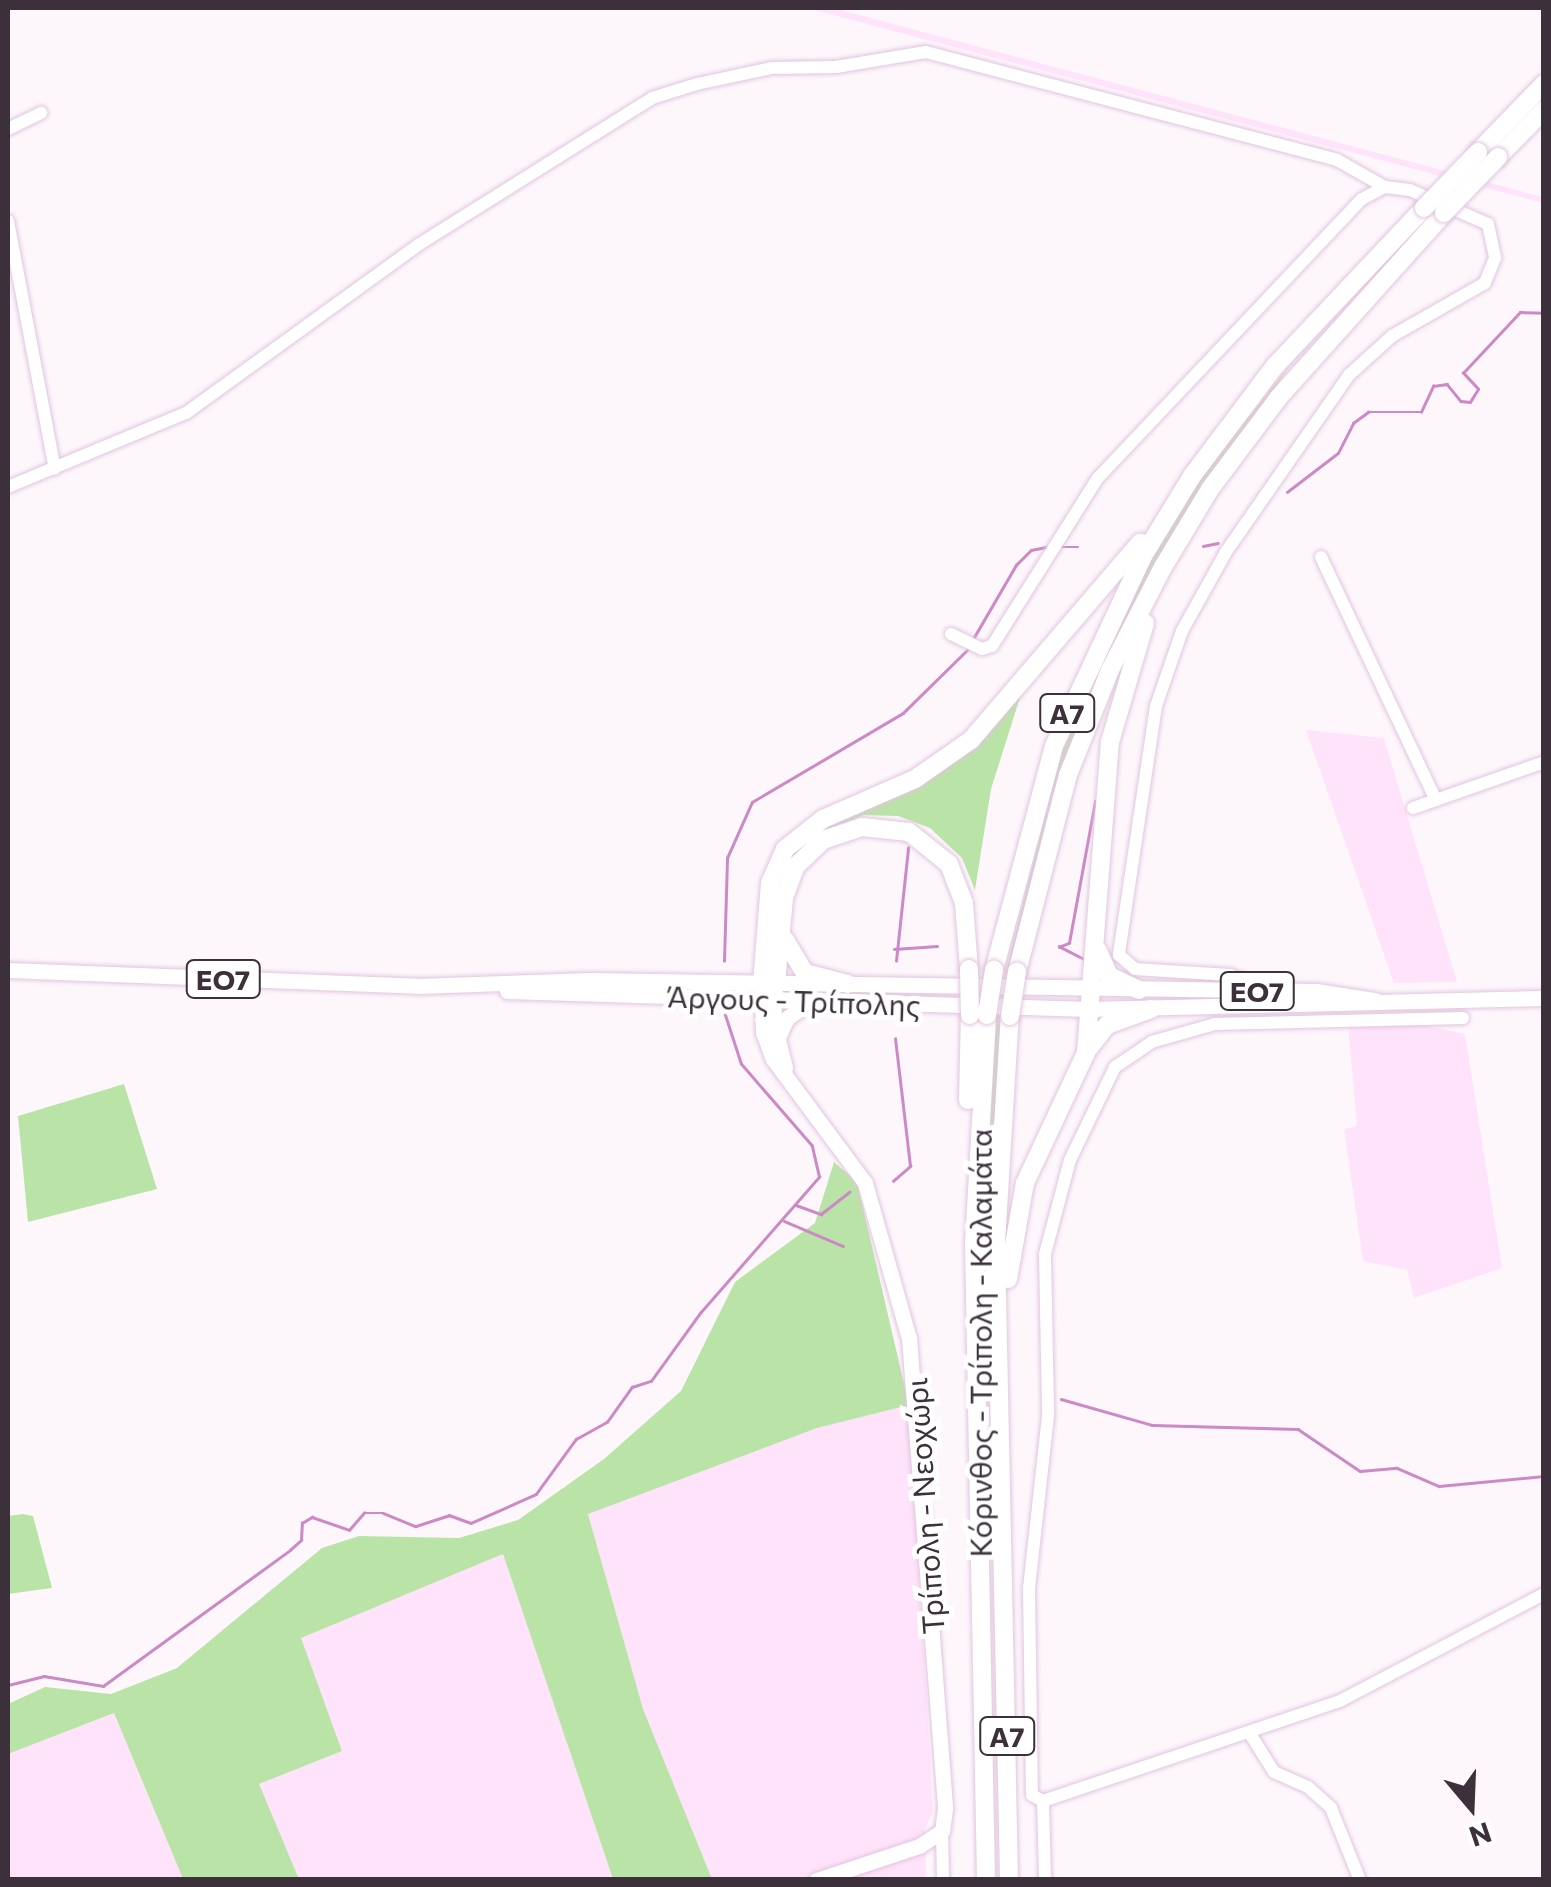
<!DOCTYPE html>
<meta charset="utf-8">
<style>
body{margin:0}
#map{position:relative;width:1551px;height:1887px;overflow:hidden;background:#fdf7fc;font-family:Commissioner,sans-serif}
div>[style]{position:absolute}
.built>*{inset:0;background:#ffe3fb}
.green>*{inset:0;background:#bae3a7}
.stream>*{height:2.5px;margin:-1.25px;padding:0 1.25px;transform-origin:1.25px;border-radius:1.25px;background:#cc89c6}
.roads{filter:drop-shadow(0 0 2px #e1c5de) drop-shadow(0 0 2px #e1c5de)}
.minor>*{height:12px;margin:-6px;padding:0 6px;transform-origin:6px;border-radius:6px;background:#fff}
.major>*{height:15px;margin:-7.5px;padding:0 7.5px;transform-origin:7.5px;border-radius:7.5px;background:#fff}
.highway>*{height:18px;margin:-9px;padding:0 9px;transform-origin:9px;border-radius:9px;background:#fff}
.bridges{filter:drop-shadow(0 0 2px #e1c5de) drop-shadow(0 0 2px #e1c5de)}
.highway-bridge>*{height:18px;margin:-9px;padding:0 9px;transform-origin:9px;border-radius:9px;background:#fff}
span{translate:-50% -50%;white-space:nowrap;text-align:center;line-height:1.15;-webkit-text-stroke:10px #fff;paint-order:stroke}
.shield-label span{padding:2px 8px;background:#fff;border:2px solid;border-radius:8px;-webkit-text-stroke-width:0}
.shield-label{font-size:28px;color:#3c313b;font-weight:700}
.street-label{font-size:30px;color:#3c313b}
.frame{position:absolute;inset:0;border:10px solid #3c313b;pointer-events:none}
.north{position:absolute;left:1421px;top:1757px;width:100px;height:100px;-webkit-text-stroke:8px #fff;paint-order:stroke;rotate:161deg;font-size:28px;font-weight:700;line-height:40px;text-align:center;color:#3c313b}
.north::after{content:'';display:block;margin:auto;width:35px;height:45px;background:#3c313b;clip-path:polygon(50% 0,100% 100%,50% 72%,0 100%)}
</style>
<div id="map">
<div class="built">
<div style="clip-path:polygon(807px 8px,833px 8px,1543px 197px,1543px 203px)"></div>
<div style="clip-path:polygon(1306px 730px,1384px 738px,1457px 982px,1394px 983px)"></div>
<div style="clip-path:polygon(1418px 1024px,1465px 1034px,1502px 1268px,1414px 1298px,1407px 1270px,1363px 1261px,1344px 1129px,1357px 1126px,1348px 1025px)"></div>
<div style="clip-path:polygon(909px 1405px,933px 1811px,925px 1829px,926px 1879px,712px 1879px,643px 1710px,588px 1513px,817px 1428px)"></div>
<div style="clip-path:polygon(503px 1554px,613px 1879px,299px 1879px,258px 1784px,342px 1751px,300px 1638px)"></div>
<div style="clip-path:polygon(114px 1713px,183px 1879px,8px 1880px,8px 1754px)"></div>
</div>
<div class="green">
<div style="clip-path:polygon(1291px 364px,1155px 563px,1093px 686px,1052px 794px,1001px 1016px,987px 1307px,982px 1242px,995px 1016px,1062px 748px,1150px 561px,1198px 481px)"></div>
<div style="clip-path:polygon(1022px 691px,991px 789px,975px 890px,962px 858px,930px 828px,898px 816px,864px 815px,823px 831px,768px 921px,780px 872px,810px 831px,897px 791px)"></div>
<div style="clip-path:polygon(124px 1084px,157px 1189px,28px 1222px,18px 1116px)"></div>
<div style="clip-path:polygon(834px 1162px,857px 1182px,909px 1405px,817px 1428px,588px 1514px,643px 1709px,712px 1879px,613px 1879px,503px 1554px,301px 1638px,342px 1751px,259px 1784px,299px 1879px,183px 1879px,114px 1713px,8px 1754px,10px 1703px,45px 1687px,111px 1694px,177px 1668px,322px 1548px,359px 1536px,459px 1538px,518px 1520px,604px 1459px,681px 1391px,735px 1282px,815px 1223px)"></div>
<div style="clip-path:polygon(23px 1514px,33px 1516px,52px 1588px,8px 1594px,8px 1516px)"></div>
</div>
<div class="stream">
<div style="left:1287px;top:492px;width:64px;rotate:-37.4deg"></div>
<div style="left:1338px;top:453px;width:34px;rotate:-63deg"></div>
<div style="left:1353px;top:423px;width:19px;rotate:-36deg"></div>
<div style="left:1368px;top:412px;width:53px"></div>
<div style="left:1421px;top:412px;width:29px;rotate:-65deg"></div>
<div style="left:1433px;top:386px;width:14px;rotate:-8deg"></div>
<div style="left:1447px;top:384px;width:22px;rotate:51deg"></div>
<div style="left:1461px;top:401px;width:9px;rotate:6deg"></div>
<div style="left:1470px;top:402px;width:15px;rotate:-58deg"></div>
<div style="left:1478px;top:389px;width:22px;rotate:-133deg"></div>
<div style="left:1463px;top:373px;width:83px;rotate:-46.9deg"></div>
<div style="left:1520px;top:312px;width:24px;rotate:2deg"></div>
<div style="left:1203px;top:546px;width:15px;rotate:-11deg"></div>
<div style="left:1059px;top:547px;width:19px"></div>
<div style="left:973px;top:639px;width:86px;rotate:-59.8deg"></div>
<div style="left:1016px;top:565px;width:21px;rotate:-45deg"></div>
<div style="left:1031px;top:550px;width:15px;rotate:-11deg"></div>
<div style="left:894px;top:949px;width:43px;rotate:-4deg"></div>
<div style="left:1085px;top:960px;width:29px;rotate:-153deg"></div>
<div style="left:1059px;top:947px;width:11px;rotate:-22deg"></div>
<div style="left:1069px;top:943px;width:144px;rotate:-79.6deg"></div>
<div style="left:724px;top:961px;width:103px;rotate:-88.3deg"></div>
<div style="left:727px;top:858px;width:61px;rotate:-65.9deg"></div>
<div style="left:752px;top:802px;width:175px;rotate:-30.5deg"></div>
<div style="left:903px;top:713px;width:90px;rotate:-44.5deg"></div>
<div style="left:896px;top:961px;width:114px;rotate:-83.9deg"></div>
<div style="left:893px;top:1181px;width:23px;rotate:-41deg"></div>
<div style="left:910px;top:1166px;width:128px;rotate:-96.7deg"></div>
<div style="left:796px;top:1205px;width:27px;rotate:20deg"></div>
<div style="left:821px;top:1214px;width:36px;rotate:-38deg"></div>
<div style="left:784px;top:1221px;width:64px;rotate:23deg"></div>
<div style="left:1061px;top:1399px;width:95px;rotate:15.9deg"></div>
<div style="left:1152px;top:1425px;width:146px;rotate:1.6deg"></div>
<div style="left:1298px;top:1429px;width:75px;rotate:34.1deg"></div>
<div style="left:1360px;top:1471px;width:37px;rotate:-5deg"></div>
<div style="left:1397px;top:1468px;width:46px;rotate:23.2deg"></div>
<div style="left:1439px;top:1486px;width:105px;rotate:-5.4deg"></div>
<div style="left:8px;top:1685px;width:37px;rotate:-14deg"></div>
<div style="left:44px;top:1676px;width:60px;rotate:9.6deg"></div>
<div style="left:103px;top:1686px;width:231px;rotate:-36deg"></div>
<div style="left:290px;top:1550px;width:15px;rotate:-42deg"></div>
<div style="left:301px;top:1540px;width:17px;rotate:-87deg"></div>
<div style="left:302px;top:1523px;width:12px;rotate:-31deg"></div>
<div style="left:312px;top:1517px;width:39px;rotate:19deg"></div>
<div style="left:349px;top:1530px;width:23px;rotate:-49deg"></div>
<div style="left:364px;top:1513px;width:19px"></div>
<div style="left:383px;top:1513px;width:35px;rotate:22deg"></div>
<div style="left:416px;top:1526px;width:35px;rotate:-18deg"></div>
<div style="left:449px;top:1515px;width:23px;rotate:20deg"></div>
<div style="left:471px;top:1523px;width:71px;rotate:-24deg"></div>
<div style="left:536px;top:1494px;width:68px;rotate:-54deg"></div>
<div style="left:576px;top:1439px;width:35px;rotate:-29deg"></div>
<div style="left:607px;top:1422px;width:43px;rotate:-54.5deg"></div>
<div style="left:632px;top:1387px;width:20px;rotate:-18deg"></div>
<div style="left:651px;top:1381px;width:84px;rotate:-54.2deg"></div>
<div style="left:700px;top:1313px;width:181px;rotate:-48.8deg"></div>
<div style="left:819px;top:1177px;width:32px;rotate:-103deg"></div>
<div style="left:812px;top:1146px;width:108px;rotate:-130.9deg"></div>
<div style="left:741px;top:1064px;width:52px;rotate:-108.1deg"></div>
</div>
<div class="roads">
<div class="minor">
<div style="left:8px;top:129px;width:37px;rotate:-26deg"></div>
<div style="left:8px;top:221px;width:252px;rotate:79.3deg"></div>
<div style="left:8px;top:487px;width:193px;rotate:-22.6deg"></div>
<div style="left:186px;top:413px;width:286px;rotate:-35.9deg"></div>
<div style="left:418px;top:245px;width:276px;rotate:-32.1deg"></div>
<div style="left:652px;top:98px;width:47px;rotate:-17.3deg"></div>
<div style="left:697px;top:84px;width:77px;rotate:-12deg"></div>
<div style="left:772px;top:68px;width:64px;rotate:-0.9deg"></div>
<div style="left:836px;top:67px;width:91px;rotate:-9.5deg"></div>
<div style="left:926px;top:52px;width:425px;rotate:14.7deg"></div>
<div style="left:1337px;top:160px;width:55px;rotate:29.4deg"></div>
<div style="left:1321px;top:557px;width:269px;rotate:64.7deg"></div>
<div style="left:951px;top:634px;width:34px;rotate:26deg"></div>
<div style="left:982px;top:649px;width:10px;rotate:-17deg"></div>
<div style="left:992px;top:646px;width:199px;rotate:-57.8deg"></div>
<div style="left:1098px;top:478px;width:384px;rotate:-46.6deg"></div>
<div style="left:1362px;top:199px;width:26px;rotate:-28deg"></div>
<div style="left:1385px;top:187px;width:25px;rotate:7deg"></div>
<div style="left:1410px;top:190px;width:85px;rotate:23.6deg"></div>
<div style="left:1488px;top:224px;width:35px;rotate:78deg"></div>
<div style="left:1495px;top:258px;width:27px;rotate:112deg"></div>
<div style="left:1485px;top:283px;width:107px;rotate:150.3deg"></div>
<div style="left:1392px;top:336px;width:58px;rotate:137.8deg"></div>
<div style="left:1349px;top:375px;width:216px;rotate:124.8deg"></div>
<div style="left:1226px;top:552px;width:90px;rotate:119.1deg"></div>
<div style="left:1182px;top:631px;width:79px;rotate:109.1deg"></div>
<div style="left:1156px;top:706px;width:252px;rotate:98.5deg"></div>
<div style="left:1119px;top:955px;width:21px;rotate:41deg"></div>
<div style="left:1135px;top:969px;width:95px;rotate:3.6deg"></div>
<div style="left:1230px;top:975px;width:38px;rotate:20deg"></div>
<div style="left:1413px;top:808px;width:139px;rotate:-19.3deg"></div>
<div style="left:1463px;top:1018px;width:248px;rotate:178.6deg"></div>
<div style="left:1215px;top:1024px;width:66px;rotate:164.1deg"></div>
<div style="left:1152px;top:1042px;width:45px;rotate:146deg"></div>
<div style="left:1115px;top:1067px;width:103px;rotate:115.8deg"></div>
<div style="left:1070px;top:1160px;width:97px;rotate:104.9deg"></div>
<div style="left:1045px;top:1254px;width:162px;rotate:88.9deg"></div>
<div style="left:1048px;top:1416px;width:172px;rotate:96.3deg"></div>
<div style="left:1029px;top:1587px;width:208px;rotate:89.2deg"></div>
<div style="left:1032px;top:1795px;width:13px;rotate:29deg"></div>
<div style="left:1043px;top:1801px;width:313px;rotate:-18.6deg"></div>
<div style="left:1340px;top:1701px;width:230px;rotate:-27.7deg"></div>
<div style="left:1249px;top:1732px;width:47px;rotate:58deg"></div>
<div style="left:1274px;top:1772px;width:37px;rotate:24deg"></div>
<div style="left:1308px;top:1787px;width:31px;rotate:42deg"></div>
<div style="left:1331px;top:1808px;width:78px;rotate:68.1deg"></div>
<div style="left:1043px;top:1801px;width:79px;rotate:88.5deg"></div>
<div style="left:942px;top:1831px;width:49px;rotate:88.8deg"></div>
</div>
<div class="major">
<div style="left:8px;top:970px;width:410px;rotate:2.2deg"></div>
<div style="left:418px;top:986px;width:171px;rotate:-2deg"></div>
<div style="left:589px;top:980px;width:727px;rotate:0.87deg"></div>
<div style="left:1316px;top:991px;width:60px;rotate:8.7deg"></div>
<div style="left:507px;top:991px;width:582px;rotate:1.77deg"></div>
<div style="left:1089px;top:1009px;width:455px;rotate:-1.4deg"></div>
<div style="left:762px;top:991px;width:41px;rotate:88.6deg"></div>
<div style="left:763px;top:1032px;width:29px;rotate:70deg"></div>
<div style="left:773px;top:1059px;width:154px;rotate:53.4deg"></div>
<div style="left:865px;top:1183px;width:161px;rotate:74.2deg"></div>
<div style="left:909px;top:1338px;width:471px;rotate:85.6deg"></div>
<div style="left:945px;top:1808px;width:23px;rotate:97deg"></div>
<div style="left:942px;top:1831px;width:27px;rotate:147deg"></div>
<div style="left:919px;top:1846px;width:108px;rotate:161.7deg"></div>
<div style="left:775px;top:992px;width:28px;rotate:94deg"></div>
<div style="left:773px;top:1020px;width:49px;rotate:75.7deg"></div>
<div style="left:777px;top:1040px;width:24px;rotate:-66deg"></div>
<div style="left:787px;top:1018px;width:29px;rotate:-35deg"></div>
</div>
<div class="highway">
<div style="left:1478px;top:152px;width:95px;rotate:-45.9deg"></div>
<div style="left:1498px;top:157px;width:66px;rotate:-45.6deg"></div>
<div style="left:785px;top:940px;width:39px;rotate:59deg"></div>
<div style="left:805px;top:973px;width:44px;rotate:14.3deg"></div>
<div style="left:1098px;top:951px;width:27px;rotate:66deg"></div>
<div style="left:1109px;top:976px;width:33px;rotate:25deg"></div>
<div style="left:994px;top:970px;width:232px;rotate:-75deg"></div>
<div style="left:1054px;top:746px;width:210px;rotate:-64.9deg"></div>
<div style="left:1143px;top:556px;width:94px;rotate:-58.5deg"></div>
<div style="left:1192px;top:476px;width:138px;rotate:-53deg"></div>
<div style="left:1275px;top:366px;width:217px;rotate:-46.7deg"></div>
<div style="left:1017px;top:972px;width:203px;rotate:-75.5deg"></div>
<div style="left:1068px;top:775px;width:113px;rotate:-68.2deg"></div>
<div style="left:1110px;top:670px;width:116px;rotate:-62.8deg"></div>
<div style="left:1163px;top:567px;width:91px;rotate:-58.9deg"></div>
<div style="left:1210px;top:489px;width:115px;rotate:-53.1deg"></div>
<div style="left:1279px;top:397px;width:247px;rotate:-48.1deg"></div>
<div style="left:762px;top:983px;width:100px;rotate:-85.4deg"></div>
<div style="left:770px;top:883px;width:37px;rotate:-66deg"></div>
<div style="left:785px;top:849px;width:48px;rotate:-38.3deg"></div>
<div style="left:823px;top:819px;width:100px;rotate:-23.5deg"></div>
<div style="left:915px;top:779px;width:68px;rotate:-34.9deg"></div>
<div style="left:971px;top:740px;width:260px;rotate:-49.4deg"></div>
<div style="left:776px;top:983px;width:85px;rotate:-84.6deg"></div>
<div style="left:784px;top:898px;width:33px;rotate:-70deg"></div>
<div style="left:795px;top:867px;width:39px;rotate:-44deg"></div>
<div style="left:823px;top:840px;width:41px;rotate:-18.4deg"></div>
<div style="left:862px;top:827px;width:47px;rotate:6.1deg"></div>
<div style="left:909px;top:832px;width:51px;rotate:38.7deg"></div>
<div style="left:949px;top:864px;width:42px;rotate:69deg"></div>
<div style="left:964px;top:903px;width:66px;rotate:85.7deg"></div>
<div style="left:1089px;top:1048px;width:29px;rotate:-52deg"></div>
<div style="left:1107px;top:1025px;width:47px;rotate:-20deg"></div>
<div style="left:968px;top:1100px;width:85px;rotate:-88.7deg"></div>
<div style="left:1008px;top:1279px;width:97px;rotate:-80deg"></div>
<div style="left:1025px;top:1183px;width:144px;rotate:-64.9deg"></div>
<div style="left:1086px;top:1053px;width:312px;rotate:-85.6deg"></div>
<div style="left:1110px;top:742px;width:124px;rotate:-73.6deg"></div>
<div style="left:986px;top:1880px;width:637px;rotate:-91.08deg"></div>
<div style="left:974px;top:1243px;width:228px;rotate:-86.7deg"></div>
<div style="left:1009px;top:1880px;width:638px;rotate:-91.17deg"></div>
<div style="left:996px;top:1242px;width:226px;rotate:-86.5deg"></div>
</div>
</div>
<div class="bridges">
<div class="highway-bridge">
<div style="left:1424px;top:208px;width:78px;rotate:-46deg"></div>
<div style="left:1444px;top:213px;width:78px;rotate:-46deg"></div>
<div style="left:969px;top:969px;width:46px;rotate:88.8deg"></div>
<div style="left:987px;top:1015px;width:46px;rotate:-81.2deg"></div>
<div style="left:1010px;top:1016px;width:45px;rotate:-81deg"></div>
</div>
</div>
<div class="shield-label">
<span style="left:1067px;top:713px">Α7</span>
<span style="left:223px;top:979px">ΕΟ7</span>
<span style="left:1257px;top:991px">ΕΟ7</span>
<span style="left:1007px;top:1736px">Α7</span>
</div>
<div class="street-label">
<span style="left:794px;top:1000px;rotate:2deg">Άργους - Τρίπολης</span>
<span style="left:980px;top:1343px;rotate:-90deg">Κόρινθος - Τρίπολη - Καλαμάτα</span>
<span style="left:924px;top:1506px;rotate:-94deg">Τρίπολη - Νεοχώρι</span>
</div>
<div class="frame"></div>
<div class="north">N</div>
</div>
